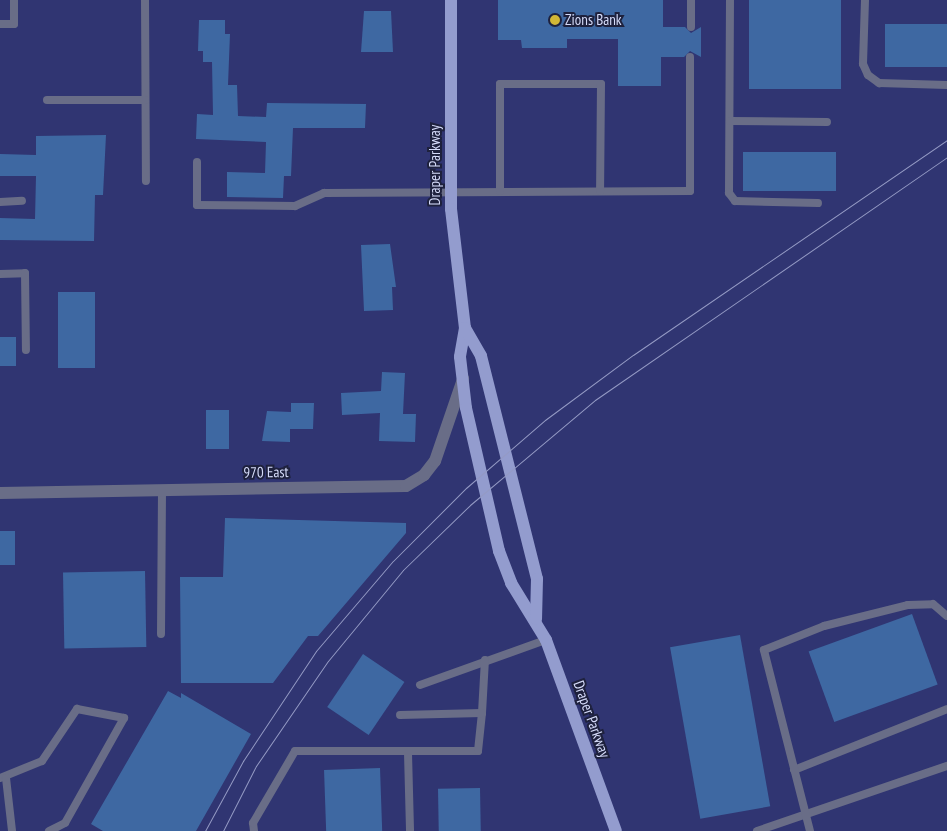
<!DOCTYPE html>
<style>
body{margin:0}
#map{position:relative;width:947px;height:831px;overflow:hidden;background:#303572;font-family:"PT Sans Narrow",sans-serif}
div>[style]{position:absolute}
.building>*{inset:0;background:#3e68a2;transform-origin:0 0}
.service>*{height:8px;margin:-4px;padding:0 4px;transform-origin:4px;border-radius:4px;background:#696d87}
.minor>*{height:12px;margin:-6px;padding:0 6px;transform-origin:6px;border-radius:6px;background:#696d87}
.primary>*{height:12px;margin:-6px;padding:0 6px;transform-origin:6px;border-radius:6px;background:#939cce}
.tram>*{height:1px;margin:-0.5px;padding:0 0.5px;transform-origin:0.5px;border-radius:0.5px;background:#949ac4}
.dots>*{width:14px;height:14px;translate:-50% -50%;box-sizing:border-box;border:2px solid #1e213d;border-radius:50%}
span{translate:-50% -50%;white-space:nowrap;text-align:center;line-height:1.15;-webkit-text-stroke:4px #1e213d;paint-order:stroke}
.poi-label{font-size:15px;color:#d5dbf9}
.left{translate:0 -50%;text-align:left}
.street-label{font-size:15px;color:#d5dbf9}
</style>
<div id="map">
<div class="building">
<div style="clip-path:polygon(498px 0,663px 0,663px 27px,685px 27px,691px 33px,701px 27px,701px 57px,690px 51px,684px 57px,661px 57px,661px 86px,618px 86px,618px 39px,567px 39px,567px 48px,522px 48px,521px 40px,498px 40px)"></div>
<div style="left:749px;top:0;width:92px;height:89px"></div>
<div style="clip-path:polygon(364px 11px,391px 11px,393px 52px,361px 52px)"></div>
<div style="clip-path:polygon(199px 20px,225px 20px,225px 34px,230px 34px,228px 85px,237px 85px,238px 116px,266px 117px,267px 103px,366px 104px,365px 128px,293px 128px,291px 176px,284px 176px,283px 198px,227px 197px,227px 172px,265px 173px,266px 142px,196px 139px,197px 114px,213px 115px,212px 62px,203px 62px,203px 51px,198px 51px)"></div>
<div style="left:885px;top:24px;width:62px;height:43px"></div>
<div style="clip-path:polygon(106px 135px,103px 195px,95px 195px,94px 241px,0 240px,0 218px,35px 219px,36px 176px,0 176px,0 154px,36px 155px,36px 136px)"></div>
<div style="left:743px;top:152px;width:93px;height:39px"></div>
<div style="clip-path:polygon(390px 244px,396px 287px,392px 287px,393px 310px,364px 311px,361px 245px)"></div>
<div style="left:58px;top:292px;width:37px;height:76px"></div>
<div style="left:0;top:337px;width:16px;height:29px"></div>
<div style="clip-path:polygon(382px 372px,405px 373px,403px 414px,416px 414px,415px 442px,379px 441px,380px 413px,342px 415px,341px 393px,381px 391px)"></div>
<div style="clip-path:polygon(291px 403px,314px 403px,313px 429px,290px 429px,290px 442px,262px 441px,267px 411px,291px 412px)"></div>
<div style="left:206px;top:410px;width:23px;height:39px"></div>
<div style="clip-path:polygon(225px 518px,406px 523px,406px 533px,318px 636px,308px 636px,273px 683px,181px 683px,180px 577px,223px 577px)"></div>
<div style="left:0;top:531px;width:15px;height:34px"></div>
<div style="left:145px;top:571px;width:76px;height:82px;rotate:89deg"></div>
<div style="left:912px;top:614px;width:75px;height:110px;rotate:70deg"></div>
<div style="left:740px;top:635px;width:174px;height:71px;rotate:80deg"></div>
<div style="left:363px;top:654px;width:50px;height:64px;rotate:34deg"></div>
<div style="clip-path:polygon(168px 691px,181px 698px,181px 693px,251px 734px,196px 831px,103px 831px,91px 824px)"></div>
<div style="left:380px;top:768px;width:63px;height:56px;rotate:88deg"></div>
<div style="left:480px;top:788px;width:43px;height:42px;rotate:89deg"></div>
</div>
<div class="service">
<div style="left:145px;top:0;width:181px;rotate:89.7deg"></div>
<div style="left:730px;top:0;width:193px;rotate:90.3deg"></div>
<div style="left:729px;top:193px;width:10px;rotate:53deg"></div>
<div style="left:735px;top:201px;width:83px;rotate:1.4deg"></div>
<div style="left:865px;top:0;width:64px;rotate:91.8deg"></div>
<div style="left:863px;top:64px;width:12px;rotate:66deg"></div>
<div style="left:868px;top:75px;width:14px;rotate:36deg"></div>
<div style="left:879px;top:83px;width:68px;rotate:1.7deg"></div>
<div style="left:0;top:24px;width:14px"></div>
<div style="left:14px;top:24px;width:24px;rotate:-90deg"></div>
<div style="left:691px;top:27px;width:27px;rotate:-90deg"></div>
<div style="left:47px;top:100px;width:98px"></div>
<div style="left:730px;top:121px;width:97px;rotate:0.6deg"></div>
<div style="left:197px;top:162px;width:43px;rotate:90deg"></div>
<div style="left:197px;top:205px;width:98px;rotate:0.6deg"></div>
<div style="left:295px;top:206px;width:32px;rotate:-24deg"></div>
<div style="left:324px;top:193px;width:366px;rotate:-0.3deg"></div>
<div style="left:690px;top:191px;width:134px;rotate:-90deg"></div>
<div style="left:500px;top:191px;width:107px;rotate:-90deg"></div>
<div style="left:500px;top:84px;width:101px"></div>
<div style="left:601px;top:84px;width:107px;rotate:90.5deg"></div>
<div style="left:0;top:202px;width:22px;rotate:-3deg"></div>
<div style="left:0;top:274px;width:25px;rotate:-2deg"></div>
<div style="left:25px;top:273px;width:77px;rotate:89.3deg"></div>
<div style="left:161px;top:634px;width:144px;rotate:-89.6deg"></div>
<div style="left:420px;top:685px;width:134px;rotate:-19.7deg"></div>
<div style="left:482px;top:713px;width:53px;rotate:-86.8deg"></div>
<div style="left:408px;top:753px;width:78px;rotate:88.5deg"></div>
<div style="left:794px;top:770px;width:165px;rotate:-21.7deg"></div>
<div style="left:0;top:778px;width:45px;rotate:-22deg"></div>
<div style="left:42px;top:761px;width:63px;rotate:-56.1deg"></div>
<div style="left:77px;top:709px;width:48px;rotate:10.8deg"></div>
<div style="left:124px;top:718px;width:120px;rotate:119.3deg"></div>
<div style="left:65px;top:823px;width:18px;rotate:153deg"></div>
<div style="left:6px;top:778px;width:53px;rotate:83.5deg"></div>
<div style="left:254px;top:831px;width:8px;rotate:-97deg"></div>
<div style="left:253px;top:823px;width:83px;rotate:-59.7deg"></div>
<div style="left:295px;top:751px;width:183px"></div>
<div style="left:478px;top:751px;width:38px;rotate:-84deg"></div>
<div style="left:482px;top:713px;width:82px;rotate:178.6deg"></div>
<div style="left:757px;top:831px;width:201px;rotate:-18.9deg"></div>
<div style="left:810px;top:831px;width:187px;rotate:-104.3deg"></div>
<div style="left:764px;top:650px;width:65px;rotate:-21.8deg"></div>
<div style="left:824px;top:626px;width:87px;rotate:-14deg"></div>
<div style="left:908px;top:605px;width:25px;rotate:-2deg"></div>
<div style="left:933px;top:604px;width:18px;rotate:41deg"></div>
</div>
<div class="minor">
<div style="left:0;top:493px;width:406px;rotate:-1deg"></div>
<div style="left:406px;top:486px;width:21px;rotate:-31deg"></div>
<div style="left:424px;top:475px;width:18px;rotate:-52deg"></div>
<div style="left:435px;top:461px;width:87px;rotate:-71.1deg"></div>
</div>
<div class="primary">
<div style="left:451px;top:0;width:209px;rotate:90deg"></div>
<div style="left:451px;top:209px;width:120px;rotate:83.3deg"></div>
<div style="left:465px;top:328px;width:29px;rotate:100deg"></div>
<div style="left:460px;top:357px;width:51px;rotate:83.3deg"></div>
<div style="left:466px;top:408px;width:147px;rotate:77deg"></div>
<div style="left:499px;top:551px;width:34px;rotate:69deg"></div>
<div style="left:511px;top:583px;width:67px;rotate:58.4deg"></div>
<div style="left:546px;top:640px;width:203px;rotate:69.9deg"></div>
<div style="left:465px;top:328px;width:32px;rotate:60deg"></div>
<div style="left:481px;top:356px;width:230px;rotate:75.9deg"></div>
<div style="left:537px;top:579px;width:40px;rotate:91.4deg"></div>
</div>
<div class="tram">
<div style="left:205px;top:831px;width:80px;rotate:-61.5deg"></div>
<div style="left:243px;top:761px;width:132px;rotate:-56.4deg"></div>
<div style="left:316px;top:651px;width:118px;rotate:-49.5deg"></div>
<div style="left:393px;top:561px;width:103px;rotate:-45deg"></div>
<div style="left:466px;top:488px;width:104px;rotate:-40.7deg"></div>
<div style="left:545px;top:420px;width:109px;rotate:-36.5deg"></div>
<div style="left:633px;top:355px;width:381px;rotate:-34.4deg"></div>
<div style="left:223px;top:831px;width:73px;rotate:-63.1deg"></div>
<div style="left:256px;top:766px;width:127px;rotate:-55.6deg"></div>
<div style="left:328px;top:661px;width:118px;rotate:-50.5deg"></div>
<div style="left:403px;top:570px;width:93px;rotate:-44.1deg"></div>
<div style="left:470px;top:505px;width:163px;rotate:-40deg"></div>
<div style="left:595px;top:400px;width:428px;rotate:-34.6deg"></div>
</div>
<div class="dots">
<div style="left:555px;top:20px;background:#d2b736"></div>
</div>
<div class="poi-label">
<span class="left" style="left:565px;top:20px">Zions Bank</span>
</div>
<div class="street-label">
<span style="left:435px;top:165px;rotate:-90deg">Draper Parkway</span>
<span style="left:266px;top:472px;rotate:-1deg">970 East</span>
<span style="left:592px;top:719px;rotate:70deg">Draper Parkway</span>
</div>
</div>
